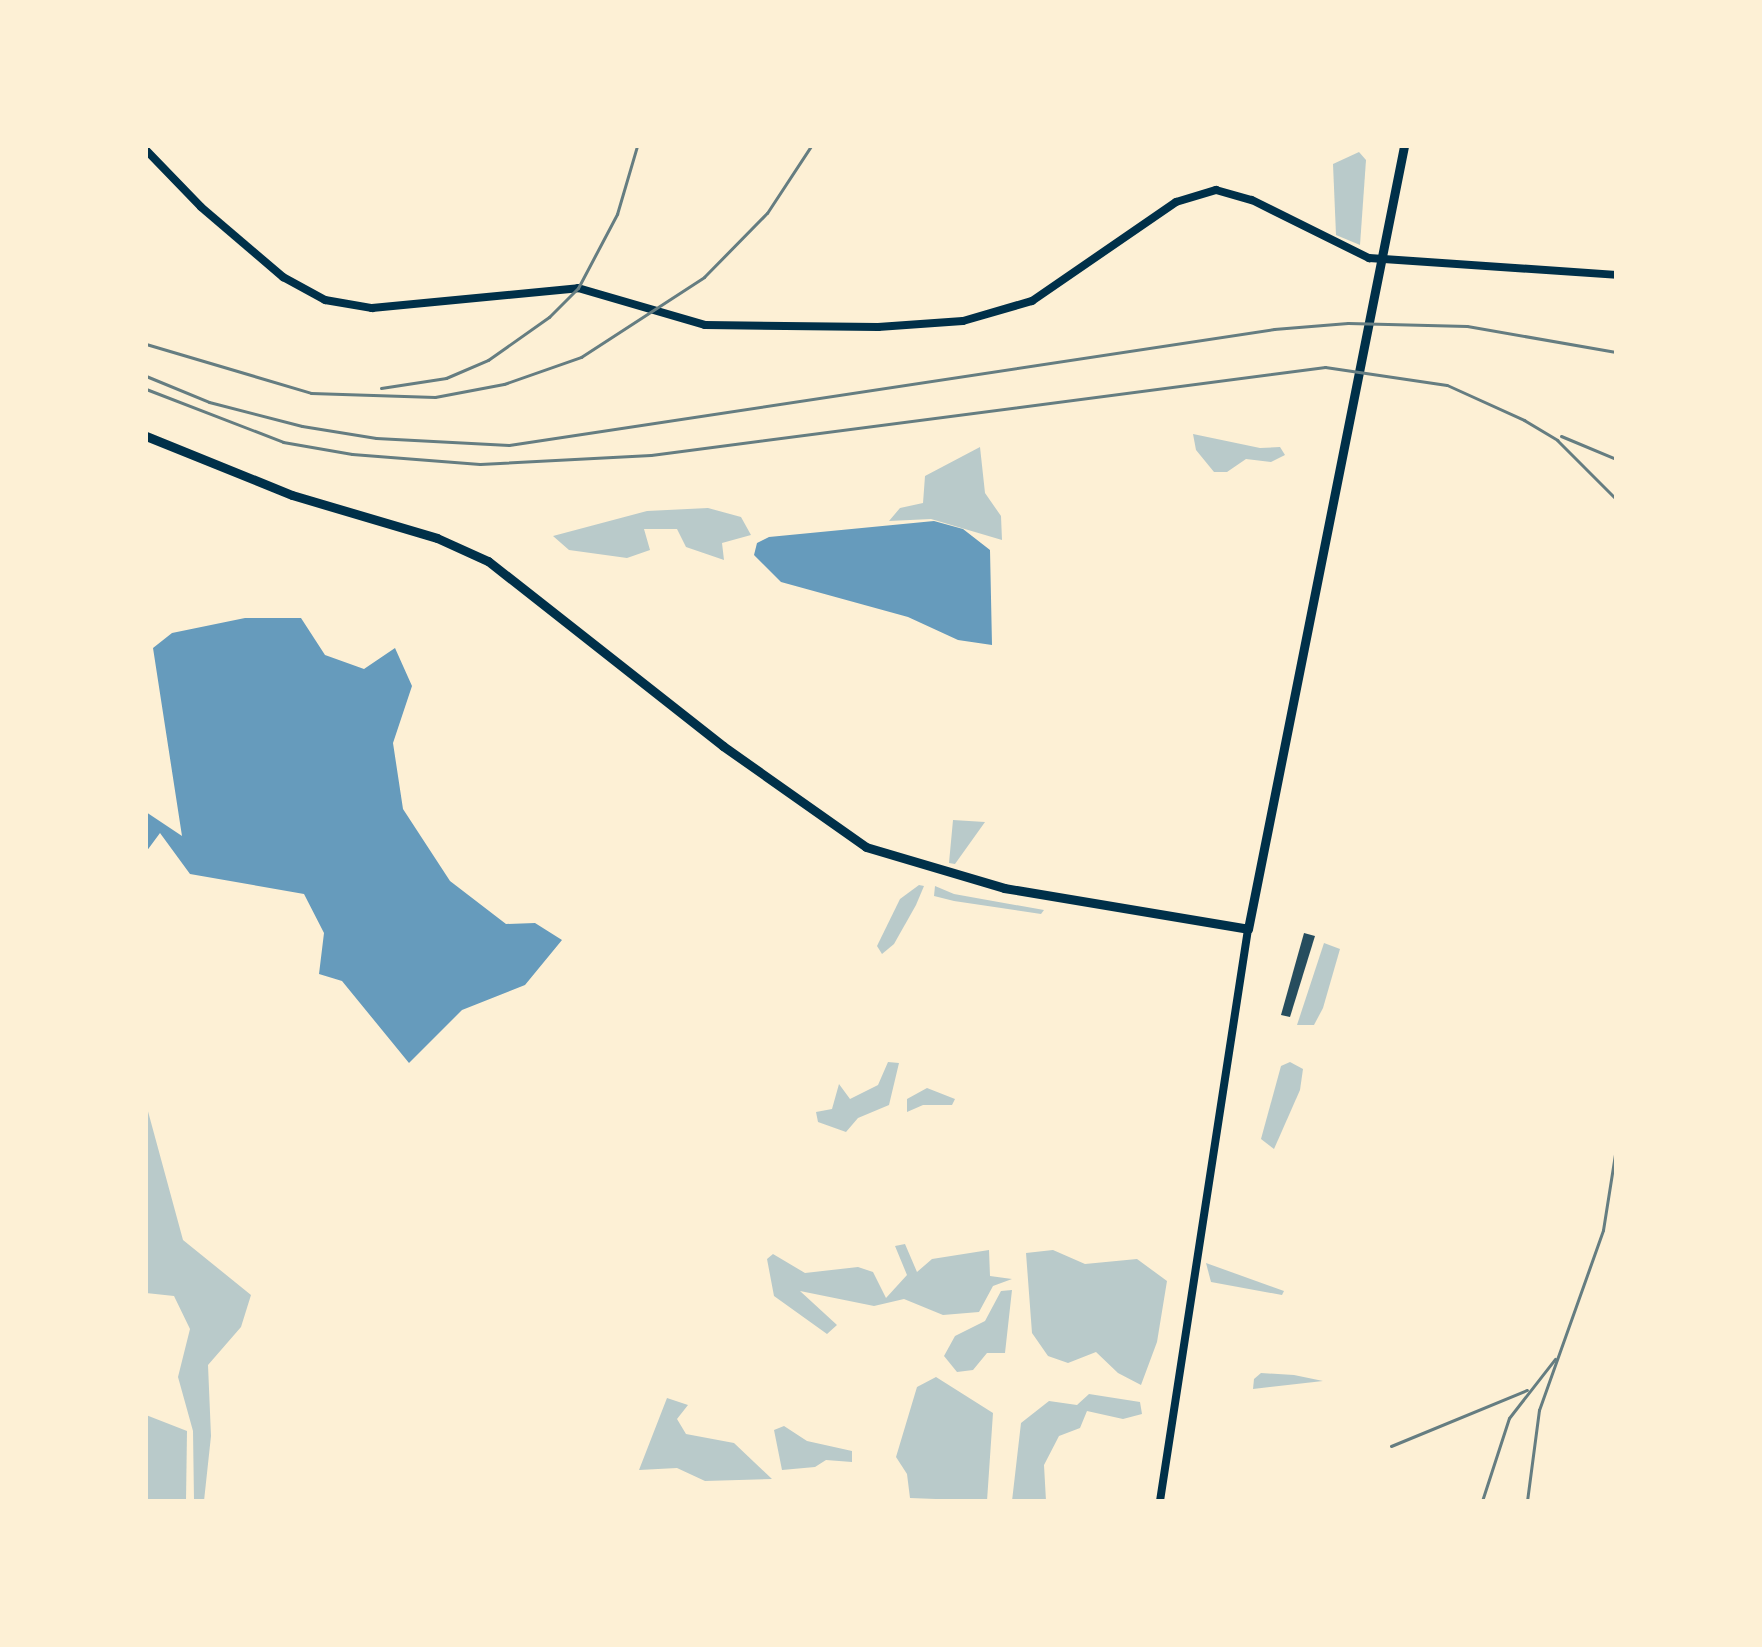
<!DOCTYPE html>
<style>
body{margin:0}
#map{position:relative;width:1762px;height:1647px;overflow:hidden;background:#fdf0d5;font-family:Raleway,sans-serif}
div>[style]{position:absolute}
.green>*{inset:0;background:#b9caca}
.water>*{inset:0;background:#669bbc}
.building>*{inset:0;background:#264d5e}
.tertiary>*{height:8px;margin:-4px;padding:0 4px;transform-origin:4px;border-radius:4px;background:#003049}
.secondary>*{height:9px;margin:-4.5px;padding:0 4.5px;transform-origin:4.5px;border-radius:4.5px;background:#003049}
.rail>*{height:3px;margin:-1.5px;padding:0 1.5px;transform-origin:1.5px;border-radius:1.5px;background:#657d81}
span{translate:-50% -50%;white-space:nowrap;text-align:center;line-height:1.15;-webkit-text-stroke:8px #fdf0d5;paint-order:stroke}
.frame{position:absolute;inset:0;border:148px solid #fdf0d5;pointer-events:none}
</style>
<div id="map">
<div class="green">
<div style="clip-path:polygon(1359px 152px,1366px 160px,1360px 245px,1336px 235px,1333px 164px)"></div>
<div style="clip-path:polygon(1193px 434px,1260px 448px,1280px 447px,1285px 455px,1271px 462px,1246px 459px,1227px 472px,1214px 472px,1196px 450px)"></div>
<div style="clip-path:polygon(980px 447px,985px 493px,1001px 516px,1002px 540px,931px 519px,889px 521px,900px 508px,923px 503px,925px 476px)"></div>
<div style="clip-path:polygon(708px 508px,741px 517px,751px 535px,722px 543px,724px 560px,686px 547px,677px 529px,644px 529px,650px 550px,627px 558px,569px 550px,553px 536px,647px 511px)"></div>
<div style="clip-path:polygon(953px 820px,985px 822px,955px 864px,949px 863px)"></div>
<div style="clip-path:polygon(919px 885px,924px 886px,916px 905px,894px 944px,882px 954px,877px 946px,900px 899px)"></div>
<div style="clip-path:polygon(935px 886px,954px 894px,1044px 910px,1041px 914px,954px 901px,934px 896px)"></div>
<div style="clip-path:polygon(1324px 943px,1340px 949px,1323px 1008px,1314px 1025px,1297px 1025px)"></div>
<div style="clip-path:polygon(888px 1062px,899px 1063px,889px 1105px,858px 1118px,846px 1132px,818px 1122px,816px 1112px,832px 1109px,839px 1084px,850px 1099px,878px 1085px)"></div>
<div style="clip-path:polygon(1290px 1062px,1303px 1069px,1300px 1090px,1274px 1149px,1261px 1139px,1281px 1066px)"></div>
<div style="clip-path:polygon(927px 1088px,955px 1099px,952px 1105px,923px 1105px,907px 1112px,907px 1099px)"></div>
<div style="clip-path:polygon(146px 1104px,183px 1240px,251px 1295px,241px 1327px,208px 1365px,211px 1436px,204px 1501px,194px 1501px,193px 1431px,178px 1377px,190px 1329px,174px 1296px,146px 1293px)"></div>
<div style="clip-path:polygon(905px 1244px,917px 1272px,932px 1259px,989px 1250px,990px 1276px,1012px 1279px,993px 1286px,979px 1312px,943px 1315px,904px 1299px,874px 1306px,800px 1291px,837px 1325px,827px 1334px,774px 1296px,767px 1259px,773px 1254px,805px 1273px,858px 1267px,873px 1272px,886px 1298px,907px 1275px,895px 1246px)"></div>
<div style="clip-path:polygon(1053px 1250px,1085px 1264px,1137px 1259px,1167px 1281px,1157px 1342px,1141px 1385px,1118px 1373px,1096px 1352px,1068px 1363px,1048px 1356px,1032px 1333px,1026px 1253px)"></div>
<div style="clip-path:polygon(1206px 1263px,1284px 1291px,1282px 1295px,1211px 1282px)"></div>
<div style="clip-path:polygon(1012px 1290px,1005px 1353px,987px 1353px,973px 1370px,957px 1372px,944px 1356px,955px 1336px,985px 1321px,1001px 1291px)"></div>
<div style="clip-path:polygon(1261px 1373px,1294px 1375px,1323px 1381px,1253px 1389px,1254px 1379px)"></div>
<div style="clip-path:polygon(936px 1377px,993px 1413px,987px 1501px,910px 1498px,907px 1474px,896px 1457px,917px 1387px)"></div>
<div style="clip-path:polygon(1089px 1394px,1140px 1402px,1142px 1414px,1123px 1419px,1087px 1411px,1080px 1428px,1059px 1436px,1044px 1465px,1046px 1501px,1012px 1501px,1021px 1423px,1049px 1401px,1077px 1405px)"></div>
<div style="clip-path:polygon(667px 1398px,688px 1405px,677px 1419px,686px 1434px,734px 1443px,772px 1479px,705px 1481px,677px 1468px,639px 1470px)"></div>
<div style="clip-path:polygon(146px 1415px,187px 1431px,186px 1501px,146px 1501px)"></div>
<div style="clip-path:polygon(784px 1426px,807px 1441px,852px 1451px,852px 1462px,826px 1460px,815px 1467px,782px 1470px,774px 1430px)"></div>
</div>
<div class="water">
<div style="clip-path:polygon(934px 521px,963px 529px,990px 550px,992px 645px,958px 640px,908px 617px,781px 582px,754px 555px,757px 543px,769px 537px)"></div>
<div style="clip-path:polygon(245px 618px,301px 618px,325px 655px,364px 669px,395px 648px,412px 686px,393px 743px,403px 809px,450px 881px,506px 924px,535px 923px,562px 940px,525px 985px,462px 1010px,409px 1063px,342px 981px,319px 974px,324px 933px,304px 894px,190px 874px,160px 833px,146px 852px,146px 812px,182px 836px,153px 648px,172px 633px)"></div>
</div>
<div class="building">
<div style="clip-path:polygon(1304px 933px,1315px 936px,1290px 1017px,1281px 1015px)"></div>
</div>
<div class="tertiary">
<div style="left:146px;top:150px;width:79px;rotate:46deg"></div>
<div style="left:201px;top:207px;width:108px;rotate:40.5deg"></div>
<div style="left:283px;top:277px;width:48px;rotate:28.7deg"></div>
<div style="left:325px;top:300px;width:48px;rotate:9.7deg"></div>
<div style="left:372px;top:308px;width:207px;rotate:-5.5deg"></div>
<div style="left:578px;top:288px;width:132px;rotate:16.2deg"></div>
<div style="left:705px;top:325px;width:173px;rotate:0.7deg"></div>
<div style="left:878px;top:327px;width:85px;rotate:-4deg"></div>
<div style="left:963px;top:321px;width:72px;rotate:-16.2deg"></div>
<div style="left:1032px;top:301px;width:175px;rotate:-34.5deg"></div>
<div style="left:1176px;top:202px;width:42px;rotate:-16.7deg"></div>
<div style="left:1216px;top:190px;width:37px;rotate:16deg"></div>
<div style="left:1252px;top:200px;width:131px;rotate:26.4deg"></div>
<div style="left:1369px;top:258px;width:248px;rotate:3.9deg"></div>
<div style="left:1160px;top:1501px;width:579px;rotate:-81.25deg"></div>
</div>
<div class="secondary">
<div style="left:146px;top:436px;width:157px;rotate:22deg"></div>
<div style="left:292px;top:495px;width:151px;rotate:16.5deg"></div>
<div style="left:437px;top:538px;width:56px;rotate:24.3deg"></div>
<div style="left:488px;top:561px;width:299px;rotate:38.2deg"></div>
<div style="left:723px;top:746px;width:175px;rotate:35.2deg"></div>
<div style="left:866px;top:847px;width:144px;rotate:16.5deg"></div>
<div style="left:1004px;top:888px;width:247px;rotate:9.5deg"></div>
<div style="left:1248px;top:929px;width:798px;rotate:-78.73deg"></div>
</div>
<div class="rail">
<div style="left:146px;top:344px;width:172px;rotate:16.5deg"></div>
<div style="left:311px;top:393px;width:124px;rotate:1.8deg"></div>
<div style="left:435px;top:397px;width:70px;rotate:-10.7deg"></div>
<div style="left:504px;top:384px;width:82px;rotate:-19.3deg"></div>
<div style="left:581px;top:357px;width:147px;rotate:-33deg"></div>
<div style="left:704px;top:277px;width:90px;rotate:-45.5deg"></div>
<div style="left:767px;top:213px;width:80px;rotate:-56.7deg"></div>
<div style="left:146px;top:376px;width:68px;rotate:22.4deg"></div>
<div style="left:209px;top:402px;width:96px;rotate:14.5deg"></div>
<div style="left:302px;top:426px;width:75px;rotate:9.2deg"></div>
<div style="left:376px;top:438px;width:133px;rotate:3deg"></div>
<div style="left:509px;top:445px;width:774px;rotate:-8.62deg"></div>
<div style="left:1274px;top:329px;width:74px;rotate:-4.6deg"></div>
<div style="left:1348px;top:323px;width:119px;rotate:1.4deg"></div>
<div style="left:1467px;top:326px;width:151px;rotate:9.9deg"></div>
<div style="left:381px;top:388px;width:66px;rotate:-8.7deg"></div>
<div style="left:446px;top:378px;width:46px;rotate:-23.2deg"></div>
<div style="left:488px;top:360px;width:75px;rotate:-35.2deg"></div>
<div style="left:549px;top:317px;width:41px;rotate:-45deg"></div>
<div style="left:578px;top:288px;width:84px;rotate:-62.2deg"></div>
<div style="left:617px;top:214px;width:71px;rotate:-73.6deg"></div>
<div style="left:146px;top:389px;width:147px;rotate:21.1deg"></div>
<div style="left:283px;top:442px;width:70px;rotate:9.9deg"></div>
<div style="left:352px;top:454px;width:128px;rotate:4.5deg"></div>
<div style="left:480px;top:464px;width:171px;rotate:-3deg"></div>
<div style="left:651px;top:455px;width:680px;rotate:-7.44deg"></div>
<div style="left:1325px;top:367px;width:123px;rotate:8.4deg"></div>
<div style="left:1447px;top:385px;width:85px;rotate:24.4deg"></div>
<div style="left:1524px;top:420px;width:39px;rotate:31deg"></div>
<div style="left:1557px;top:440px;width:83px;rotate:45deg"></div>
<div style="left:1561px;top:436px;width:60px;rotate:22.7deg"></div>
<div style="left:1391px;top:1446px;width:147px;rotate:-22.4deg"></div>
<div style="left:1482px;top:1501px;width:87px;rotate:-72deg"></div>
<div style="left:1509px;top:1418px;width:75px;rotate:-52.1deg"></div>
<div style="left:1527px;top:1501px;width:92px;rotate:-82.5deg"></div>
<div style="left:1539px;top:1410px;width:191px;rotate:-70.4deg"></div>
<div style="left:1603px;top:1230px;width:83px;rotate:-81deg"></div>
</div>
<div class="frame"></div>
</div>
